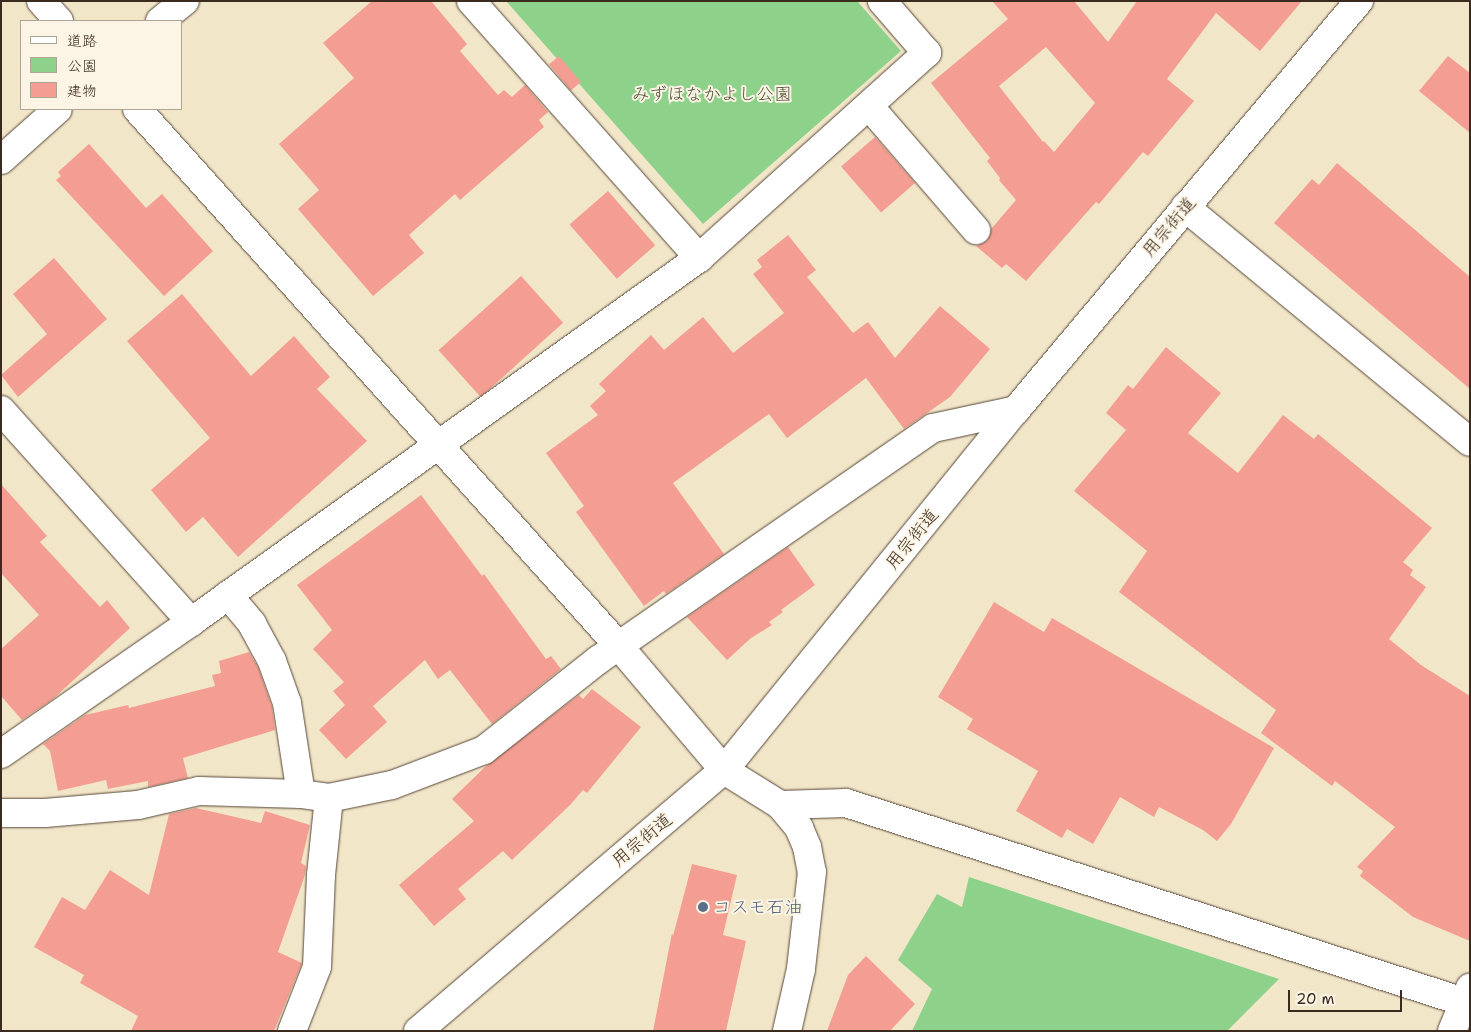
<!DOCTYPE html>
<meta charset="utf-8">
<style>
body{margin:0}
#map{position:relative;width:1471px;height:1032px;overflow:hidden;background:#f2e6c9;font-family:"Shantell Sans","Klee One",sans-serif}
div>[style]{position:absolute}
.green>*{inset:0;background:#8dd18a}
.building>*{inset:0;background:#f49e93;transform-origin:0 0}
.roads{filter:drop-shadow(0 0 1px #564638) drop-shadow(0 0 1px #564638)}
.minor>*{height:28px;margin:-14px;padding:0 14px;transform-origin:14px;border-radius:14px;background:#fff}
.tertiary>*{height:28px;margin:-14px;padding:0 14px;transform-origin:14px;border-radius:14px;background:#fff}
.dots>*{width:14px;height:14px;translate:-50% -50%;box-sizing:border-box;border:2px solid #fcf5e5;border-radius:50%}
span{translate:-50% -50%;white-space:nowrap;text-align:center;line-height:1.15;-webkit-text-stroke:4px #fcf5e5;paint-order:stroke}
.park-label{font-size:18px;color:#505439}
.street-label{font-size:18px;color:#3b2a1e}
.service-label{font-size:18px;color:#4e5e75}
.left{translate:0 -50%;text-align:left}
.frame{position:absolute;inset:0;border:2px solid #3b2a1e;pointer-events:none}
.legend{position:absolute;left:20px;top:20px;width:162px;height:90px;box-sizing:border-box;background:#fcf5e5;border:1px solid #afa495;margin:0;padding:6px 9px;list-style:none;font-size:15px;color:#3b2a1e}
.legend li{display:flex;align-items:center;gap:10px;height:25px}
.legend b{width:25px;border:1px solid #afa495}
.scale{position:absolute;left:1288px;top:990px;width:114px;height:22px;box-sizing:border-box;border:2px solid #3b2a1e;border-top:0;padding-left:6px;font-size:15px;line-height:18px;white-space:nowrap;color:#3b2a1e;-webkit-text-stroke:4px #fcf5e5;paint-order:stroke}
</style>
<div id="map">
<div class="green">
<div style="clip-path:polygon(506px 1px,857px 1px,901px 51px,703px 224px)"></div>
<div style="clip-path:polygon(969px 877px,1279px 979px,1227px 1031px,912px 1031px,932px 989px,898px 960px,937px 894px,962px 907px)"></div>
</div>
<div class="building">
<div style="clip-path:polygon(372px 1px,431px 1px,467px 44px,460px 51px,498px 95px,504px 90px,512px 97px,525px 85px,548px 112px,539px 120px,544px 127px,460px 200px,455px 194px,409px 235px,424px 253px,373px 296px,298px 209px,319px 190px,279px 144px,354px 78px,323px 43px)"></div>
<div style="clip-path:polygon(evenodd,992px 1px,1074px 1px,1108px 42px,1137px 1px,1302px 1px,1260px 51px,1216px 13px,1167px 79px,1194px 101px,1148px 156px,1143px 152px,1099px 204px,1096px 202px,1026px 281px,1006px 264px,1002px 268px,976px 246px,987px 241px,991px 229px,1016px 200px,999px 180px,1000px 178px,987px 161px,990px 158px,931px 83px,1008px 19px,992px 1px,1046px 47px,1095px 103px,1054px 152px,1044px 141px,1043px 142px,999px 86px,1046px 47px)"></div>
<div style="left:559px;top:56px;width:34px;height:13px;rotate:50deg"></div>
<div style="clip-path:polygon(1448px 56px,1470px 73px,1470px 133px,1419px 91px)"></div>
<div style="left:875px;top:137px;width:61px;height:45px;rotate:49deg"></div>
<div style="clip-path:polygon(89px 144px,146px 208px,162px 194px,213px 251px,164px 296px,56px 180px,61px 176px,58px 172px)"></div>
<div style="clip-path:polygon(1337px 163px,1470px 277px,1470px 389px,1274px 223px,1312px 179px,1319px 185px)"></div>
<div style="left:608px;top:191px;width:72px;height:51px;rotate:49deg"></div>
<div style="clip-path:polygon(788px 235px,816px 270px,807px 277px,853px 333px,868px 322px,895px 358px,940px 306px,990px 349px,950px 397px,904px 429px,866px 378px,787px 438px,769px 414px,673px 483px,724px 554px,666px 594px,664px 591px,644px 606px,576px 512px,584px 506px,546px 453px,598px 415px,590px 406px,606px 391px,599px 384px,651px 335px,664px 350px,703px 317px,733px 353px,784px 313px,753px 274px,762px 267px,757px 260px)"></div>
<div style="clip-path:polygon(54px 258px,107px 319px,18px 397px,1px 375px,47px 334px,13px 294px)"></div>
<div style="left:521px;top:276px;width:63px;height:111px;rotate:48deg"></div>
<div style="clip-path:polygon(182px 294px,251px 376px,294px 336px,330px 377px,317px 389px,367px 441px,238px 557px,203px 517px,186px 532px,151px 490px,210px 438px,127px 341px)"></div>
<div style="clip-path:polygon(1166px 347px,1221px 393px,1188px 433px,1238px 473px,1283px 415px,1314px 439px,1318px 434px,1432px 528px,1403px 562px,1413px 570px,1410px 575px,1426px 587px,1389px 639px,1421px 665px,1470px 696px,1470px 941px,1413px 917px,1360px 876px,1363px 871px,1357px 867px,1395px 827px,1335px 781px,1332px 786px,1261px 733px,1276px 710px,1119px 592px,1147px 551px,1074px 491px,1126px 430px,1106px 413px,1128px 385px,1133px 389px)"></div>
<div style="clip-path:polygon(1px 484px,47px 536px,40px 542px,100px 607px,107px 600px,130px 628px,53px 699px,22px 720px,1px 696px,1px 649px,39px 615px,1px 573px)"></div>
<div style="clip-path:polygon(421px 495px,482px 576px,484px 574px,546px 659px,551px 656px,561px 669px,492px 724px,450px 670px,438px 679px,425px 660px,373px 706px,387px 722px,346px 759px,319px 730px,345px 705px,333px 691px,344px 682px,313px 649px,332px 630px,297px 585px)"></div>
<div style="clip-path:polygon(788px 547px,815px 585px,781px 610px,783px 612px,769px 622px,772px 625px,751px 638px,727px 660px,687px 617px)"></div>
<div style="clip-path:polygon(994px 602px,1044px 632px,1052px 618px,1274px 748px,1231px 824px,1217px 841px,1203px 830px,1159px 807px,1154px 817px,1120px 797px,1093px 844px,1067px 829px,1062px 838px,1016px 811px,1038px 771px,967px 729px,973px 719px,938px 697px)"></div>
<div style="clip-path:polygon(249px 652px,258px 667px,272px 707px,275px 730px,183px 758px,188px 778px,148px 787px,148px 781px,108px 789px,106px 780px,58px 791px,50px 751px,43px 744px,85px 715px,128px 705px,129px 708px,215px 686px,212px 675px,221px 673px,219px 661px)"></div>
<div style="clip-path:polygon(592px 689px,641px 727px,587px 793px,583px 790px,570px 805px,512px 860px,503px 851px,458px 889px,466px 899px,434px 926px,399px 885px,474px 821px,452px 799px,486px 766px,579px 695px,583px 699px)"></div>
<div style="clip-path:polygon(196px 808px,261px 823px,265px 811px,310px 825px,301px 863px,306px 866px,305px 875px,278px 952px,302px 963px,274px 1031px,131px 1031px,138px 1016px,80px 983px,84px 975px,34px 947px,62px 897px,85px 910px,110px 870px,149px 895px,169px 814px)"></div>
<div style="clip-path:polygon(692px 864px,737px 875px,723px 935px,746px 941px,726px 1031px,653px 1031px,672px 933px,673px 936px)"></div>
<div style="clip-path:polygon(866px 956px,915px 1004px,890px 1031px,827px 1031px,848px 975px)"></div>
</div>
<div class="roads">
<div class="minor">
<div style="left:471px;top:1px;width:344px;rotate:48.4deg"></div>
<div style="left:160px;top:21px;width:32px;rotate:-39deg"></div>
<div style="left:869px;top:106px;width:164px;rotate:49.2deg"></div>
<div style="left:1px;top:160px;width:76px;rotate:-41.8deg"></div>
<div style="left:1185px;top:207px;width:369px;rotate:39.5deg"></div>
<div style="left:1px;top:410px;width:285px;rotate:48.1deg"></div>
<div style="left:228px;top:595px;width:38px;rotate:50deg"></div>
<div style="left:252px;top:624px;width:42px;rotate:61.6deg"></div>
<div style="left:272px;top:661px;width:45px;rotate:70.3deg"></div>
<div style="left:287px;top:703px;width:92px;rotate:81.3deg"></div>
<div style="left:1px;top:754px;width:231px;rotate:-34.8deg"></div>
<div style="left:191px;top:622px;width:625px;rotate:-35.62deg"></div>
<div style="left:699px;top:258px;width:307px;rotate:-42deg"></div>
<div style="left:927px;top:53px;width:69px;rotate:-130.9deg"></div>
<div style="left:1px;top:813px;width:44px"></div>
<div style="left:45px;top:813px;width:93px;rotate:-4.9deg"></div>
<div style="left:138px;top:805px;width:63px;rotate:-12.9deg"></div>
<div style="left:199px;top:791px;width:102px;rotate:1.7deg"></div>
<div style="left:301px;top:794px;width:28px;rotate:8deg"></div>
<div style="left:329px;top:798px;width:64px;rotate:-11.7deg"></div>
<div style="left:392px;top:785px;width:98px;rotate:-20.8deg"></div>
<div style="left:484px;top:750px;width:145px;rotate:-38.3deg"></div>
<div style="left:598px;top:660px;width:407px;rotate:-34.7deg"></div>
<div style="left:933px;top:428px;width:85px;rotate:-12.2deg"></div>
<div style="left:292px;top:1031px;width:69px;rotate:-68.7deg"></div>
<div style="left:317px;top:967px;width:92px;rotate:-87.5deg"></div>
<div style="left:321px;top:875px;width:77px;rotate:-84.1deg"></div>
<div style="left:1452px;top:1031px;width:47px;rotate:-67.3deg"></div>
</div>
<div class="tertiary">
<div style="left:41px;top:1px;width:27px;rotate:48deg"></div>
<div style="left:137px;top:109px;width:720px;rotate:48.1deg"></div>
<div style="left:618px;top:645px;width:164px;rotate:49.7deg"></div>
<div style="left:724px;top:770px;width:66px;rotate:32deg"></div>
<div style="left:780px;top:805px;width:30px;rotate:50deg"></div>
<div style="left:799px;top:828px;width:21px;rotate:67deg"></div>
<div style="left:807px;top:847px;width:25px;rotate:79deg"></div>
<div style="left:812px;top:872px;width:98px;rotate:96.5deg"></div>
<div style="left:801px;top:969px;width:64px;rotate:102.7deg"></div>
<div style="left:780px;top:805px;width:66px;rotate:-1.7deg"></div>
<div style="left:846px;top:803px;width:656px;rotate:17.85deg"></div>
<div style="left:418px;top:1031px;width:402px;rotate:-40.5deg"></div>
<div style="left:724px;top:770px;width:464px;rotate:-51deg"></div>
<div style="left:1016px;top:410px;width:534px;rotate:-50.02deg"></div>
</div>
</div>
<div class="dots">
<div style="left:703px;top:907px;background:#5c6f8a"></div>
</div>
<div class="park-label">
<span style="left:712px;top:94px">みずほなかよし公園</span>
</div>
<div class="street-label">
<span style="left:1169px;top:227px;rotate:-50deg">用宗街道</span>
<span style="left:912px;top:539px;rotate:-51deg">用宗街道</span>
<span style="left:642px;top:840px;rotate:-40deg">用宗街道</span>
</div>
<div class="service-label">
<span class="left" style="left:713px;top:907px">コスモ石油</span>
</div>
<div class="frame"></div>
<ul class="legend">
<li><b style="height:6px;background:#fff"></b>道路</li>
<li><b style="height:14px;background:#8dd18a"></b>公園</li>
<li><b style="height:14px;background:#f49e93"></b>建物</li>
</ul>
<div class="scale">20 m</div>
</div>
